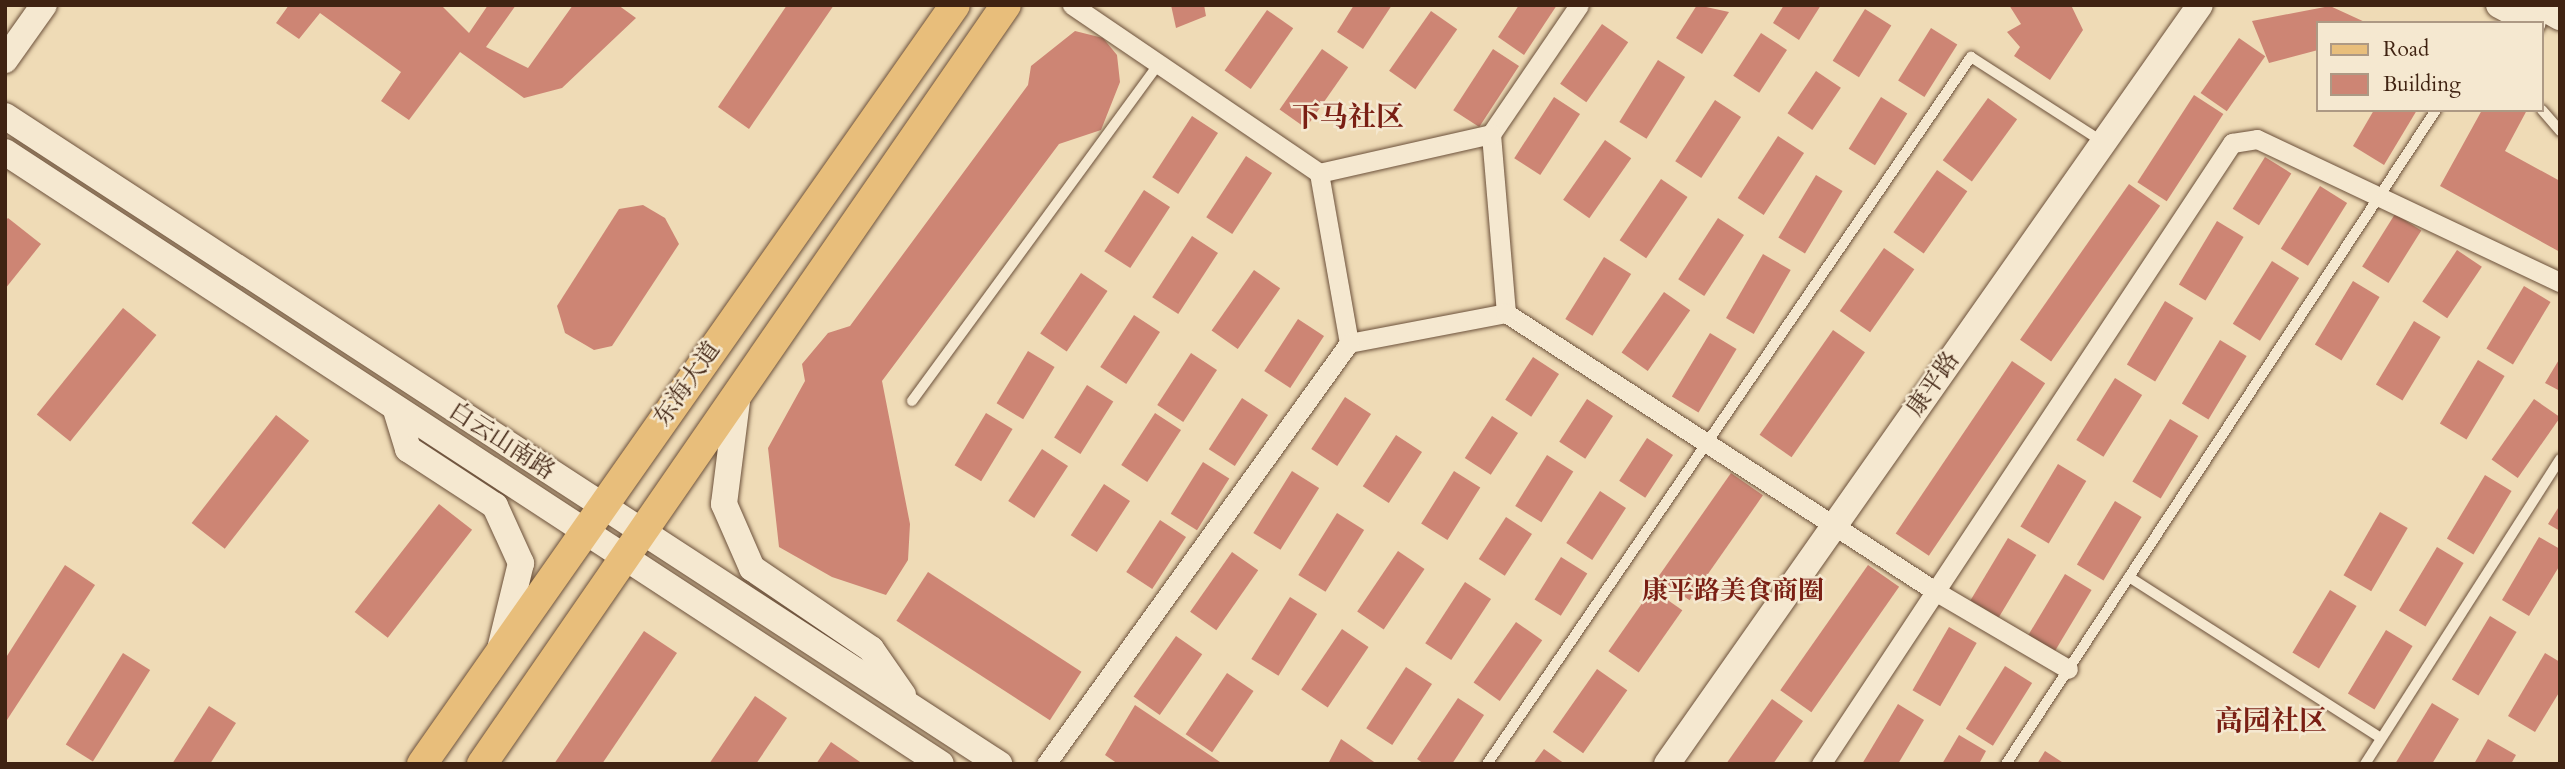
<!DOCTYPE html>
<meta charset="utf-8">
<style>
body{margin:0}
#map{position:relative;width:2565px;height:769px;overflow:hidden;background:#efdbb6;font-family:Cardo,"Noto Serif SC",serif}
div>[style]{position:absolute}
.building>*{inset:0;background:#cd8574;transform-origin:0 0}
.roads{filter:drop-shadow(0 0 2px #6c513b) drop-shadow(0 0 2px #6c513b)}
.lane>*{height:10px;margin:-5px;padding:0 5px;transform-origin:5px;border-radius:5px;background:#f5e8d0}
.street>*{height:19px;margin:-9.5px;padding:0 9.5px;transform-origin:9.5px;border-radius:9.5px;background:#f5e8d0}
.secondary>*{height:26px;margin:-13px;padding:0 13px;transform-origin:13px;border-radius:13px;background:#f5e8d0}
.primary>*{height:30px;margin:-15px;padding:0 15px;transform-origin:15px;border-radius:15px;background:#e8be7b}
span{translate:-50% -50%;white-space:nowrap;text-align:center;line-height:1.15;-webkit-text-stroke:5px #f5e8d0;paint-order:stroke}
.street-label{font-size:24px;color:#402312}
.neighbourhood-label{font-size:26px;color:#7a1f14;font-weight:700}
.quarter-label{font-size:28px;color:#7a1f14;font-weight:700}
.frame{position:absolute;inset:0;border:7px solid #402312;pointer-events:none}
.legend{position:absolute;left:2316px;top:21px;width:228px;height:91px;box-sizing:border-box;background:#f5e8d0;border:2px solid #ad9984;margin:0;padding:9px 12px;list-style:none;font-size:21px;color:#402312}
.legend li{display:flex;align-items:center;gap:14px;height:35px}
.legend b{width:35px;border:2px solid #ad9984}
</style>
<div id="map">
<div class="building">
<div style="clip-path:polygon(289px 5px,441px 5px,469px 33px,488px 5px,516px 5px,486px 47px,528px 68px,573px 5px,618px 5px,636px 18px,562px 88px,524px 98px,460px 52px,409px 120px,381px 101px,401px 72px,320px 13px,299px 39px,276px 23px)"></div>
<div style="clip-path:polygon(787px 5px,834px 5px,749px 129px,718px 107px)"></div>
<div style="clip-path:polygon(1171px 5px,1204px 5px,1206px 16px,1176px 28px)"></div>
<div style="clip-path:polygon(1354px 5px,1392px 5px,1363px 49px,1337px 32px)"></div>
<div style="clip-path:polygon(1519px 5px,1557px 5px,1524px 55px,1498px 37px)"></div>
<div style="clip-path:polygon(1697px 5px,1729px 12px,1702px 54px,1676px 38px)"></div>
<div style="clip-path:polygon(1784px 5px,1821px 5px,1799px 40px,1773px 23px)"></div>
<div style="clip-path:polygon(2009px 5px,2071px 5px,2083px 30px,2050px 80px,2014px 56px,2020px 47px,2007px 32px,2021px 24px)"></div>
<div style="clip-path:polygon(2330px 6px,2367px 23px,2318px 23px,2318px 50px,2269px 63px,2252px 21px)"></div>
<div style="left:1865px;top:9px;width:31px;height:61px;rotate:32deg"></div>
<div style="left:1267px;top:10px;width:32px;height:74px;rotate:35deg"></div>
<div style="left:1431px;top:11px;width:32px;height:73px;rotate:35deg"></div>
<div style="left:1602px;top:24px;width:32px;height:73px;rotate:35deg"></div>
<div style="left:1931px;top:28px;width:31px;height:62px;rotate:32deg"></div>
<div style="clip-path:polygon(1075px 31px,1103px 38px,1117px 55px,1120px 82px,1101px 130px,1059px 144px,882px 381px,910px 524px,908px 560px,886px 595px,832px 577px,779px 547px,768px 448px,805px 381px,802px 364px,828px 333px,850px 326px,1028px 85px,1031px 66px)"></div>
<div style="left:1761px;top:33px;width:31px;height:51px;rotate:33deg"></div>
<div style="left:2239px;top:38px;width:32px;height:67px;rotate:35deg"></div>
<div style="left:1322px;top:49px;width:32px;height:74px;rotate:35deg"></div>
<div style="left:1493px;top:49px;width:31px;height:73px;rotate:33deg"></div>
<div style="left:1658px;top:60px;width:32px;height:73px;rotate:32deg"></div>
<div style="left:1816px;top:71px;width:30px;height:51px;rotate:34deg"></div>
<div style="left:2194px;top:95px;width:35px;height:104px;rotate:33deg"></div>
<div style="left:1554px;top:97px;width:31px;height:73px;rotate:33deg"></div>
<div style="left:1881px;top:97px;width:31px;height:61px;rotate:32deg"></div>
<div style="left:1988px;top:98px;width:36px;height:77px;rotate:36deg"></div>
<div style="left:1715px;top:100px;width:31px;height:73px;rotate:33deg"></div>
<div style="clip-path:polygon(2374px 110px,2417px 110px,2384px 165px,2353px 146px)"></div>
<div style="clip-path:polygon(2482px 110px,2527px 110px,2505px 151px,2560px 181px,2560px 252px,2440px 186px)"></div>
<div style="left:1192px;top:116px;width:31px;height:73px;rotate:33deg"></div>
<div style="left:1778px;top:136px;width:31px;height:74px;rotate:33deg"></div>
<div style="left:1605px;top:140px;width:32px;height:73px;rotate:35deg"></div>
<div style="left:1246px;top:156px;width:31px;height:73px;rotate:33deg"></div>
<div style="left:2265px;top:157px;width:31px;height:61px;rotate:32deg"></div>
<div style="left:1937px;top:170px;width:37px;height:76px;rotate:35deg"></div>
<div style="left:1816px;top:175px;width:31px;height:73px;rotate:31deg"></div>
<div style="left:1661px;top:179px;width:32px;height:74px;rotate:34deg"></div>
<div style="left:2129px;top:184px;width:38px;height:190px;rotate:35deg"></div>
<div style="left:2320px;top:186px;width:32px;height:74px;rotate:32deg"></div>
<div style="left:1144px;top:190px;width:31px;height:73px;rotate:33deg"></div>
<div style="clip-path:polygon(643px 205px,665px 218px,679px 244px,612px 346px,594px 350px,565px 333px,557px 306px,619px 209px)"></div>
<div style="left:2395px;top:214px;width:31px;height:62px;rotate:32deg"></div>
<div style="clip-path:polygon(8px 218px,41px 244px,5px 289px,5px 221px)"></div>
<div style="left:1718px;top:218px;width:31px;height:73px;rotate:33deg"></div>
<div style="left:2217px;top:221px;width:31px;height:74px;rotate:31deg"></div>
<div style="left:1192px;top:236px;width:31px;height:73px;rotate:33deg"></div>
<div style="left:1884px;top:248px;width:37px;height:77px;rotate:35deg"></div>
<div style="left:2457px;top:250px;width:30px;height:62px;rotate:34deg"></div>
<div style="left:1763px;top:254px;width:32px;height:74px;rotate:30deg"></div>
<div style="left:1604px;top:257px;width:32px;height:73px;rotate:32deg"></div>
<div style="left:2272px;top:261px;width:32px;height:74px;rotate:32deg"></div>
<div style="left:1254px;top:270px;width:32px;height:74px;rotate:35deg"></div>
<div style="left:1081px;top:273px;width:32px;height:73px;rotate:34deg"></div>
<div style="left:2353px;top:281px;width:31px;height:74px;rotate:31deg"></div>
<div style="left:2524px;top:286px;width:31px;height:73px;rotate:31deg"></div>
<div style="left:1664px;top:292px;width:32px;height:74px;rotate:35deg"></div>
<div style="left:2165px;top:301px;width:33px;height:74px;rotate:31deg"></div>
<div style="left:123px;top:308px;width:43px;height:137px;rotate:39deg"></div>
<div style="left:1134px;top:315px;width:31px;height:62px;rotate:33deg"></div>
<div style="left:1298px;top:319px;width:31px;height:62px;rotate:33deg"></div>
<div style="left:2414px;top:321px;width:31px;height:74px;rotate:31deg"></div>
<div style="left:1833px;top:330px;width:39px;height:128px;rotate:35deg"></div>
<div style="left:1710px;top:333px;width:31px;height:74px;rotate:31deg"></div>
<div style="left:2220px;top:340px;width:31px;height:74px;rotate:31deg"></div>
<div style="left:1028px;top:351px;width:31px;height:61px;rotate:31deg"></div>
<div style="left:1191px;top:353px;width:31px;height:62px;rotate:33deg"></div>
<div style="left:1533px;top:357px;width:31px;height:51px;rotate:33deg"></div>
<div style="clip-path:polygon(2560px 358px,2560px 391px,2545px 383px)"></div>
<div style="left:2478px;top:360px;width:31px;height:74px;rotate:31deg"></div>
<div style="left:2012px;top:361px;width:40px;height:208px;rotate:34deg"></div>
<div style="left:2115px;top:378px;width:32px;height:73px;rotate:32deg"></div>
<div style="left:1087px;top:385px;width:31px;height:62px;rotate:32deg"></div>
<div style="left:1345px;top:397px;width:31px;height:62px;rotate:33deg"></div>
<div style="left:1242px;top:398px;width:31px;height:61px;rotate:33deg"></div>
<div style="left:1587px;top:399px;width:31px;height:51px;rotate:33deg"></div>
<div style="left:2534px;top:399px;width:32px;height:74px;rotate:35deg"></div>
<div style="left:986px;top:413px;width:31px;height:61px;rotate:31deg"></div>
<div style="left:1155px;top:413px;width:31px;height:62px;rotate:33deg"></div>
<div style="left:276px;top:415px;width:42px;height:137px;rotate:38deg"></div>
<div style="left:1492px;top:416px;width:31px;height:50px;rotate:33deg"></div>
<div style="left:2170px;top:419px;width:33px;height:73px;rotate:31deg"></div>
<div style="left:1396px;top:435px;width:31px;height:61px;rotate:33deg"></div>
<div style="left:1647px;top:438px;width:31px;height:51px;rotate:33deg"></div>
<div style="left:1042px;top:449px;width:31px;height:62px;rotate:33deg"></div>
<div style="left:1547px;top:455px;width:31px;height:60px;rotate:32deg"></div>
<div style="left:1203px;top:462px;width:31px;height:61px;rotate:32deg"></div>
<div style="left:2058px;top:464px;width:33px;height:73px;rotate:31deg"></div>
<div style="left:1292px;top:471px;width:32px;height:73px;rotate:32deg"></div>
<div style="left:1454px;top:471px;width:31px;height:62px;rotate:32deg"></div>
<div style="left:1731px;top:473px;width:39px;height:128px;rotate:35deg"></div>
<div style="left:2485px;top:475px;width:31px;height:74px;rotate:31deg"></div>
<div style="left:1104px;top:484px;width:31px;height:61px;rotate:33deg"></div>
<div style="left:1600px;top:491px;width:31px;height:62px;rotate:33deg"></div>
<div style="left:2115px;top:501px;width:31px;height:74px;rotate:31deg"></div>
<div style="left:439px;top:504px;width:42px;height:137px;rotate:38deg"></div>
<div style="clip-path:polygon(2560px 505px,2560px 531px,2548px 524px)"></div>
<div style="left:2380px;top:512px;width:32px;height:73px;rotate:30deg"></div>
<div style="left:1337px;top:513px;width:32px;height:73px;rotate:32deg"></div>
<div style="left:1506px;top:517px;width:31px;height:50px;rotate:33deg"></div>
<div style="left:1160px;top:520px;width:31px;height:62px;rotate:33deg"></div>
<div style="clip-path:polygon(2539px 537px,2560px 549px,2560px 565px,2529px 616px,2502px 600px)"></div>
<div style="left:2008px;top:538px;width:33px;height:73px;rotate:31deg"></div>
<div style="left:2437px;top:547px;width:31px;height:74px;rotate:31deg"></div>
<div style="left:1398px;top:551px;width:32px;height:73px;rotate:34deg"></div>
<div style="left:1232px;top:552px;width:32px;height:73px;rotate:35deg"></div>
<div style="left:1561px;top:557px;width:31px;height:50px;rotate:32deg"></div>
<div style="clip-path:polygon(65px 565px,95px 585px,5px 723px,5px 659px)"></div>
<div style="left:1868px;top:565px;width:38px;height:153px;rotate:35deg"></div>
<div style="left:928px;top:572px;width:183px;height:58px;rotate:33deg"></div>
<div style="left:2065px;top:574px;width:31px;height:74px;rotate:31deg"></div>
<div style="left:1465px;top:582px;width:31px;height:73px;rotate:33deg"></div>
<div style="left:1652px;top:589px;width:37px;height:76px;rotate:35deg"></div>
<div style="left:2330px;top:590px;width:31px;height:73px;rotate:31deg"></div>
<div style="left:1290px;top:597px;width:32px;height:73px;rotate:32deg"></div>
<div style="left:2490px;top:616px;width:31px;height:74px;rotate:31deg"></div>
<div style="left:1516px;top:622px;width:32px;height:74px;rotate:35deg"></div>
<div style="left:1949px;top:627px;width:32px;height:73px;rotate:30deg"></div>
<div style="left:1342px;top:629px;width:32px;height:73px;rotate:34deg"></div>
<div style="left:2386px;top:630px;width:31px;height:74px;rotate:31deg"></div>
<div style="clip-path:polygon(644px 631px,677px 653px,602px 764px,554px 764px)"></div>
<div style="left:1176px;top:636px;width:32px;height:74px;rotate:35deg"></div>
<div style="left:123px;top:653px;width:32px;height:108px;rotate:32deg"></div>
<div style="clip-path:polygon(2545px 653px,2560px 662px,2560px 691px,2535px 732px,2508px 716px)"></div>
<div style="left:2005px;top:666px;width:32px;height:74px;rotate:32deg"></div>
<div style="left:1406px;top:667px;width:31px;height:73px;rotate:33deg"></div>
<div style="left:1597px;top:669px;width:37px;height:77px;rotate:35deg"></div>
<div style="left:1227px;top:673px;width:32px;height:74px;rotate:34deg"></div>
<div style="clip-path:polygon(755px 696px,787px 718px,756px 764px,709px 764px)"></div>
<div style="clip-path:polygon(1458px 698px,1484px 715px,1452px 764px,1424px 764px,1417px 759px)"></div>
<div style="clip-path:polygon(1772px 699px,1803px 721px,1773px 764px,1726px 764px)"></div>
<div style="clip-path:polygon(2432px 703px,2459px 719px,2432px 764px,2395px 764px)"></div>
<div style="clip-path:polygon(1898px 704px,1924px 720px,1898px 764px,1862px 764px)"></div>
<div style="clip-path:polygon(1135px 705px,1223px 764px,1118px 764px,1105px 755px)"></div>
<div style="clip-path:polygon(209px 706px,236px 723px,210px 764px,172px 764px)"></div>
<div style="clip-path:polygon(1959px 735px,1986px 751px,1979px 764px,1942px 764px)"></div>
<div style="clip-path:polygon(1341px 739px,1377px 764px,1328px 764px)"></div>
<div style="clip-path:polygon(2488px 739px,2516px 755px,2511px 764px,2474px 764px)"></div>
<div style="clip-path:polygon(831px 742px,863px 764px,816px 764px)"></div>
<div style="clip-path:polygon(1544px 749px,1565px 764px,1533px 764px)"></div>
<div style="clip-path:polygon(2045px 751px,2065px 764px,2037px 764px)"></div>
</div>
<div class="roads">
<div class="lane">
<div style="left:2542px;top:110px;width:28px;rotate:49deg"></div>
<div style="left:912px;top:401px;width:418px;rotate:-53.8deg"></div>
<div style="left:2129px;top:577px;width:299px;rotate:32.6deg"></div>
<div style="left:1487px;top:764px;width:857px;rotate:-55.61deg"></div>
<div style="left:1971px;top:57px;width:157px;rotate:32.8deg"></div>
<div style="left:2006px;top:764px;width:783px;rotate:-56.68deg"></div>
<div style="left:2365px;top:764px;width:362px;rotate:-57.4deg"></div>
</div>
<div class="street">
<div style="left:1072px;top:5px;width:299px;rotate:34.2deg"></div>
<div style="left:1491px;top:134px;width:156px;rotate:-55.7deg"></div>
<div style="left:1506px;top:313px;width:180px;rotate:-94.8deg"></div>
<div style="left:1491px;top:134px;width:176px;rotate:167.2deg"></div>
<div style="left:1319px;top:173px;width:173px;rotate:80deg"></div>
<div style="left:1349px;top:343px;width:160px;rotate:-10.8deg"></div>
<div style="left:1506px;top:313px;width:511px;rotate:32.94deg"></div>
<div style="left:1935px;top:591px;width:154px;rotate:30.4deg"></div>
<div style="left:1046px;top:764px;width:519px;rotate:-54.26deg"></div>
<div style="left:1821px;top:764px;width:745px;rotate:-56.5deg"></div>
<div style="left:2232px;top:143px;width:25px;rotate:-9deg"></div>
<div style="left:2257px;top:139px;width:335px;rotate:25.3deg"></div>
</div>
<div class="secondary">
<div style="left:2499px;top:5px;width:38px;rotate:28deg"></div>
<div style="left:2538px;top:5px;width:25px;rotate:29deg"></div>
<div style="left:5px;top:60px;width:67px;rotate:-54.7deg"></div>
<div style="left:5px;top:116px;width:1187px;rotate:33.1deg"></div>
<div style="left:5px;top:152px;width:1118px;rotate:33.18deg"></div>
<div style="left:738px;top:393px;width:112px;rotate:97.2deg"></div>
<div style="left:724px;top:504px;width:70px;rotate:66.4deg"></div>
<div style="left:752px;top:568px;width:144px;rotate:34.2deg"></div>
<div style="left:871px;top:649px;width:56px;rotate:55.2deg"></div>
<div style="left:396px;top:410px;width:41px;rotate:72.9deg"></div>
<div style="left:408px;top:449px;width:104px;rotate:33.2deg"></div>
<div style="left:495px;top:506px;width:63px;rotate:65.5deg"></div>
<div style="left:521px;top:563px;width:89px;rotate:103.7deg"></div>
<div style="left:1667px;top:764px;width:927px;rotate:-54.92deg"></div>
</div>
<div class="primary">
<div style="left:422px;top:764px;width:927px;rotate:-54.92deg"></div>
<div style="left:482px;top:764px;width:922px;rotate:-55.38deg"></div>
</div>
</div>
<div class="street-label">
<span style="left:687px;top:384px;rotate:-55deg">东海大道</span>
<span style="left:1933px;top:384px;rotate:-55deg">康平路</span>
<span style="left:502px;top:441px;rotate:33deg">白云山南路</span>
</div>
<div class="neighbourhood-label">
<span style="left:1733px;top:591px">康平路美食商圈</span>
</div>
<div class="quarter-label">
<span style="left:1348px;top:117px">下马社区</span>
<span style="left:2271px;top:721px">高园社区</span>
</div>
<div class="frame"></div>
<ul class="legend">
<li><b style="height:9px;background:#e8be7b"></b>Road</li>
<li><b style="height:19px;background:#cd8574"></b>Building</li>
</ul>
</div>
